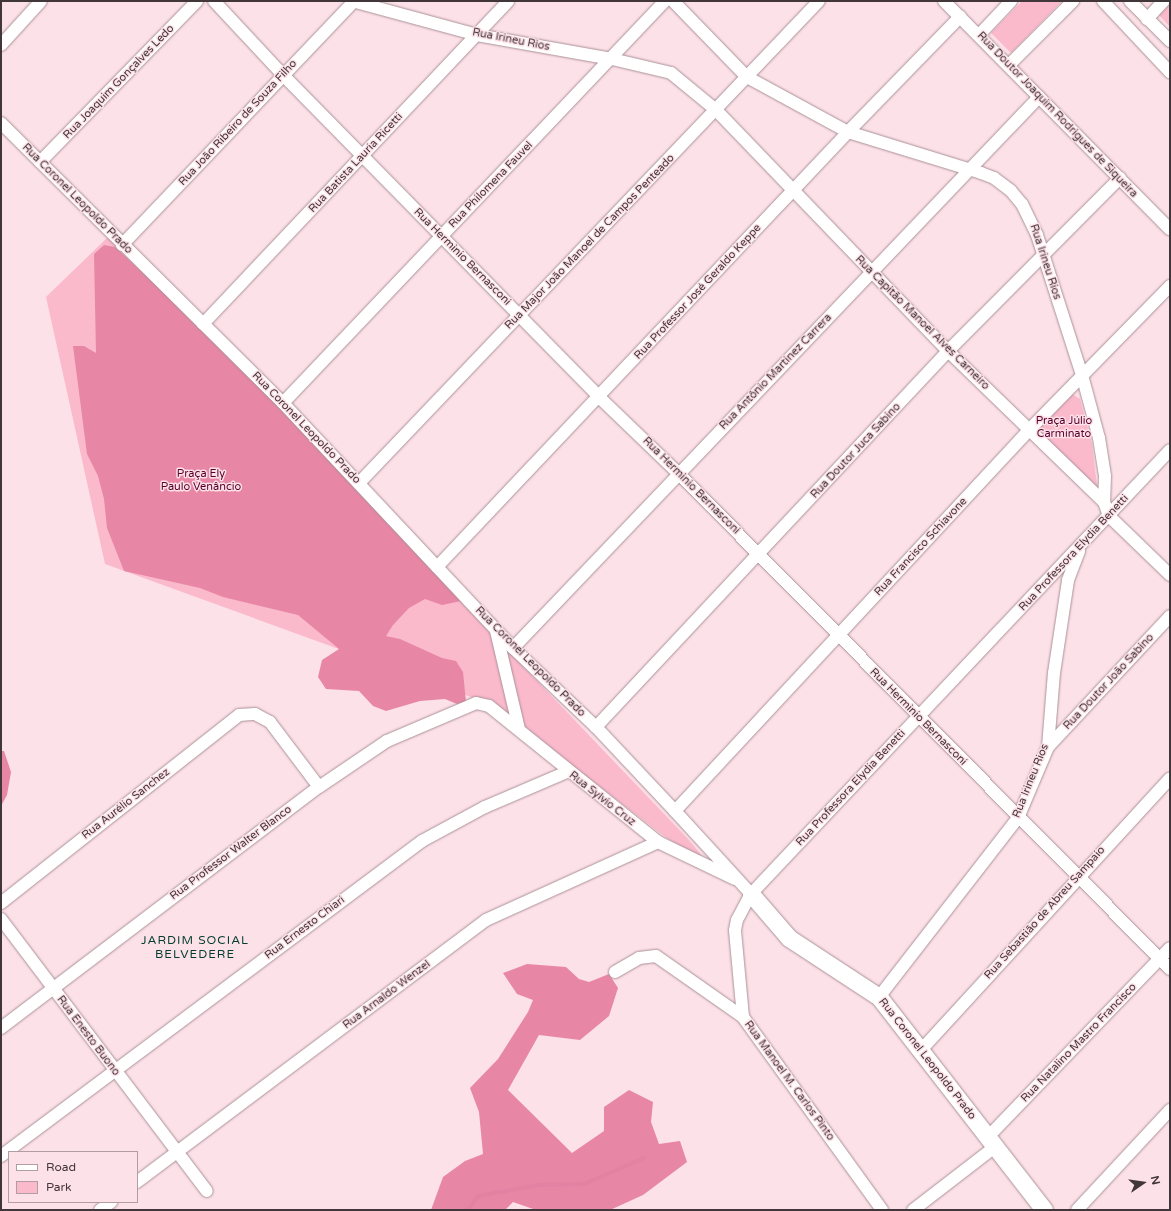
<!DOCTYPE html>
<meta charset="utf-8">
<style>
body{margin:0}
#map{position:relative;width:1171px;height:1211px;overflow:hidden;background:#fde1e8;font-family:"Varela Round",sans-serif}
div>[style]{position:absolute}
.green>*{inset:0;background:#fbb9cc}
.forest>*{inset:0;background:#e886a6}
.stream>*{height:3.5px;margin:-1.75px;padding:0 1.75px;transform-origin:1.75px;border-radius:1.75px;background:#e482a3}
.roads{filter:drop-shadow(0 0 1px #aa9198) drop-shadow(0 0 1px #aa9198)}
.street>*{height:12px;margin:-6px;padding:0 6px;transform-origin:6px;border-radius:6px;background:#fff}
.secondary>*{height:17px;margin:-8.5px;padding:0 8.5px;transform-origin:8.5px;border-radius:8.5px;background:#fff}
span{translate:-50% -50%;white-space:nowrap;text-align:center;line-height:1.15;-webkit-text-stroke:3px #fde1e8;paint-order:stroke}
.street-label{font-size:11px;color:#413639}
.park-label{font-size:11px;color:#58002b}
.neighbourhood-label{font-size:12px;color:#023c2f;letter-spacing:1px}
.frame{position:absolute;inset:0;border:2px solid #413639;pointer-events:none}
.legend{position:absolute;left:8px;top:1151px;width:130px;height:52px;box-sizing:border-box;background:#fde1e8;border:1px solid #b29da2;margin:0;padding:5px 7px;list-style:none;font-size:12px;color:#413639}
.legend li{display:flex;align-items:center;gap:8px;height:20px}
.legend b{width:20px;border:1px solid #b29da2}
.north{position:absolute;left:1123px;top:1163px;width:40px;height:40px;-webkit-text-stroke:3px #fde1e8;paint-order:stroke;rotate:77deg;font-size:11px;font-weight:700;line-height:16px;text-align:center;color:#413639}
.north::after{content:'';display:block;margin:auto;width:14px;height:18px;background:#413639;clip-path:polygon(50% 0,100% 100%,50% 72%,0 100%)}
</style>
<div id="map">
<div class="green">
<div style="clip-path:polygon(1022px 1px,1062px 1px,1011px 53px,991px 33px)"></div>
<div style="clip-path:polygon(1170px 2px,1170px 27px,1158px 14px)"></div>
<div style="clip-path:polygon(108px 237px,282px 405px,461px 601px,689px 840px,703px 857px,700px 860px,664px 836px,493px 705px,105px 564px,46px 297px)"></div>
<div style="clip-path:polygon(1069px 392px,1080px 399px,1092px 444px,1097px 486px,1092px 486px,1036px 432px,1036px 425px)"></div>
</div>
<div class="forest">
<div style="clip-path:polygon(104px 245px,115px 247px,278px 400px,461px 601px,442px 605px,425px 599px,409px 608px,393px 625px,386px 636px,400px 639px,442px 658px,456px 661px,463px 672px,466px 702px,457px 704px,445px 699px,420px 701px,386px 711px,373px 706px,359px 691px,326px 689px,318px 677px,322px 660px,339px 649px,298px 615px,223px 597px,200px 588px,124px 571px,107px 528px,104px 499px,98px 476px,87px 454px,73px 346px,84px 346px,96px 353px,94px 254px)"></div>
<div style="clip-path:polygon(1px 751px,4px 751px,11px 772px,7px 795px,1px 806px)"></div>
<div style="clip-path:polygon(527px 964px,566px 967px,579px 979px,589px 982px,609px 974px,618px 988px,609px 1016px,580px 1040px,539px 1035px,508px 1090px,572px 1153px,604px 1131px,604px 1107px,629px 1090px,653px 1102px,651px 1122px,659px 1144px,680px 1141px,687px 1162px,643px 1195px,610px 1210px,536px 1210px,513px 1202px,505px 1210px,431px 1210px,443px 1177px,465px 1161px,483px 1154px,479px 1112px,470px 1088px,498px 1059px,528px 1012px,533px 1000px,517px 994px,503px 973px)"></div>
</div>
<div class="stream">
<div style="left:468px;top:1210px;width:17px;rotate:-54deg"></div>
<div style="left:478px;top:1196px;width:62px;rotate:-10.2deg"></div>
<div style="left:539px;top:1185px;width:45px;rotate:-1.3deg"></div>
<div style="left:584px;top:1184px;width:65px;rotate:-23.4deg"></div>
</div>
<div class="roads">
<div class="street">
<div style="left:214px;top:1px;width:101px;rotate:47deg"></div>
<div style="left:283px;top:75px;width:451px;rotate:45.5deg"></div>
<div style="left:599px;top:397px;width:110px;rotate:43.9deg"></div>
<div style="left:678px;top:473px;width:699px;rotate:45.23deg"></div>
<div style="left:352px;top:1px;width:130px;rotate:15.2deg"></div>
<div style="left:477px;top:35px;width:137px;rotate:10.1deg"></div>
<div style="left:612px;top:59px;width:61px;rotate:13.3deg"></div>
<div style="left:671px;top:73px;width:58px;rotate:39.4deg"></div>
<div style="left:716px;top:110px;width:335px;rotate:46.1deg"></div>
<div style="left:948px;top:351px;width:217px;rotate:44.1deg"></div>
<div style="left:1104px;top:502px;width:15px;rotate:70deg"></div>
<div style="left:1109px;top:516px;width:85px;rotate:44deg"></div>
<div style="left:673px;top:1px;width:106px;rotate:45.8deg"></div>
<div style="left:747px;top:77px;width:115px;rotate:28.6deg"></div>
<div style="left:848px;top:132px;width:139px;rotate:17.1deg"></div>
<div style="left:981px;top:173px;width:14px;rotate:21deg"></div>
<div style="left:994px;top:178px;width:21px;rotate:37deg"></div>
<div style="left:1011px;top:191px;width:17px;rotate:50deg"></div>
<div style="left:1022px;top:204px;width:34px;rotate:64deg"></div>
<div style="left:1037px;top:235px;width:147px;rotate:72.2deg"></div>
<div style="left:1082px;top:375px;width:65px;rotate:74.9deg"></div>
<div style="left:1099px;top:438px;width:38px;rotate:81deg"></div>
<div style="left:1105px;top:476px;width:26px;rotate:92deg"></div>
<div style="left:944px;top:1px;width:321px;rotate:45.3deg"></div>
<div style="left:1103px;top:1px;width:98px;rotate:46.7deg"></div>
<div style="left:1130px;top:1px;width:57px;rotate:45deg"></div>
<div style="left:1147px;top:19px;width:25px;rotate:-47deg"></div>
<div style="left:979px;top:35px;width:47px;rotate:-46.7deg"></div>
<div style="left:1px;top:45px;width:59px;rotate:-47.7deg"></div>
<div style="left:1009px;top:65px;width:91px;rotate:-45deg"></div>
<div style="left:1px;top:123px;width:397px;rotate:44.8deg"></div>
<div style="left:283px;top:403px;width:336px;rotate:46.8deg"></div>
<div style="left:513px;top:648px;width:115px;rotate:43.6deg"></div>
<div style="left:596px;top:727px;width:115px;rotate:46.8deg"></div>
<div style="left:675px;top:811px;width:113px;rotate:47.5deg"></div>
<div style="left:40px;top:162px;width:225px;rotate:-45.7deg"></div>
<div style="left:122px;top:245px;width:337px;rotate:-46.4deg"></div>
<div style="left:203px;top:324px;width:444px;rotate:-46.6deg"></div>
<div style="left:283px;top:403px;width:555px;rotate:-46.46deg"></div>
<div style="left:359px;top:483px;width:666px;rotate:-46.34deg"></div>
<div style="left:437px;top:567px;width:598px;rotate:-46.62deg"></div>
<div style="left:848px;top:132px;width:161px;rotate:-45.8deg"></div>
<div style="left:496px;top:631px;width:101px;rotate:76.8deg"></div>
<div style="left:513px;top:648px;width:762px;rotate:-46.33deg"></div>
<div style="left:596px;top:727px;width:515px;rotate:-46.89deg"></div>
<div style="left:948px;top:351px;width:244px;rotate:-45.2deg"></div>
<div style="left:1048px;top:747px;width:179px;rotate:-47deg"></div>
<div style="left:675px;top:811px;width:520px;rotate:-47.1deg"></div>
<div style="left:1029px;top:430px;width:202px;rotate:-45.6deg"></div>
<div style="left:1px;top:903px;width:303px;rotate:-38.3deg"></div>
<div style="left:239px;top:715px;width:16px;rotate:-4deg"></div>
<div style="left:255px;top:714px;width:17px;rotate:28deg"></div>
<div style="left:270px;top:722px;width:81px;rotate:53deg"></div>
<div style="left:1px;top:919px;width:341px;rotate:52.9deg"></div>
<div style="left:615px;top:972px;width:28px;rotate:-30deg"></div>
<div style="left:639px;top:958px;width:17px;rotate:-7deg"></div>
<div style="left:656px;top:956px;width:106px;rotate:35deg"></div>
<div style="left:743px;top:1017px;width:238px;rotate:54.2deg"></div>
<div style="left:879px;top:997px;width:227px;rotate:-52.2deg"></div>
<div style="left:1018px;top:818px;width:77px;rotate:-67.1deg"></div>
<div style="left:1048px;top:747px;width:74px;rotate:-85.4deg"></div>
<div style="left:1054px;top:673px;width:94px;rotate:-81.4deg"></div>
<div style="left:1068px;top:580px;width:31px;rotate:-69deg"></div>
<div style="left:743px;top:1017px;width:87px;rotate:-95.3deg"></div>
<div style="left:735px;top:930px;width:10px;rotate:-79deg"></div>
<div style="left:737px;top:920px;width:30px;rotate:-62deg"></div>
<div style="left:751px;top:894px;width:610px;rotate:-46.66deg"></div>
<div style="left:1px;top:1028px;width:399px;rotate:-37.2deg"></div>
<div style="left:319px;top:787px;width:82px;rotate:-34.1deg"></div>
<div style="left:387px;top:741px;width:97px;rotate:-23.1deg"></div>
<div style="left:476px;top:703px;width:13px;rotate:13deg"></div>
<div style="left:489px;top:706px;width:217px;rotate:38.8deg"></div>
<div style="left:658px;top:842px;width:85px;rotate:25.7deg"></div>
<div style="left:922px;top:1049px;width:367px;rotate:-47.5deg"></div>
<div style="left:988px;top:1137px;width:262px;rotate:-46.1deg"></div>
<div style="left:1px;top:1156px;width:526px;rotate:-36.8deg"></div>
<div style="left:422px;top:841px;width:72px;rotate:-28.4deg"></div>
<div style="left:485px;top:807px;width:89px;rotate:-23.1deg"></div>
<div style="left:137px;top:1182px;width:436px;rotate:-36.9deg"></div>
<div style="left:486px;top:920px;width:189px;rotate:-24.4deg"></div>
<div style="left:100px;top:1210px;width:14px;rotate:-36deg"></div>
<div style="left:913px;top:1210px;width:105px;rotate:-37.6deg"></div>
<div style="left:1077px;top:1210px;width:137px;rotate:-47.1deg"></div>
</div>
<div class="secondary">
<div style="left:751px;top:894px;width:58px;rotate:49.2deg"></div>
<div style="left:789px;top:938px;width:108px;rotate:33.2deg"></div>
<div style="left:879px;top:997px;width:269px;rotate:52.2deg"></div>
</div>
</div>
<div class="street-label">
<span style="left:511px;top:40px;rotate:11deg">Rua Irineu Rios</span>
<span style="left:119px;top:82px;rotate:-46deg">Rua Joaquim Gonçalves Ledo</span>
<span style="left:1057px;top:115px;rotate:46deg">Rua Doutor Joaquim Rodrigues de Siqueira</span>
<span style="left:238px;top:123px;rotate:-47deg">Rua João Ribeiro de Souza Filho</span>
<span style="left:356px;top:163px;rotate:-47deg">Rua Batista Lauria Ricetti</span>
<span style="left:491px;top:185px;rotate:-46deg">Rua Philomena Fauvel</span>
<span style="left:77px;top:199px;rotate:45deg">Rua Coronel Leopoldo Prado</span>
<span style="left:590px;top:242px;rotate:-46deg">Rua Major João Manoel de Campos Penteado</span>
<span style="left:462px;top:257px;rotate:45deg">Rua Herminio Bernasconi</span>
<span style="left:1045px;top:262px;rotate:72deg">Rua Irineu Rios</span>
<span style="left:698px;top:292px;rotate:-47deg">Rua Professor José Geraldo Keppe</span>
<span style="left:922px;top:323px;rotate:45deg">Rua Capitão Manoel Alves Carneiro</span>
<span style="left:776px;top:372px;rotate:-46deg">Rua Antônio Martinez Carrera</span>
<span style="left:306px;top:428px;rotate:46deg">Rua Coronel Leopoldo Prado</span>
<span style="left:856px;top:451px;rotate:-47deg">Rua Doutor Juca Sabino</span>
<span style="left:691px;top:486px;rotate:45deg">Rua Herminio Bernasconi</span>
<span style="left:921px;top:547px;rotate:-47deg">Rua Francisco Schiavone</span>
<span style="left:1074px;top:553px;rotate:-47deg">Rua Professora Elydia Benetti</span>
<span style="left:530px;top:662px;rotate:45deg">Rua Coronel Leopoldo Prado</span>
<span style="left:1109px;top:682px;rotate:-47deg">Rua Doutor João Sabino</span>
<span style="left:918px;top:717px;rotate:45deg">Rua Herminio Bernasconi</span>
<span style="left:1031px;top:781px;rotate:-68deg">Rua Irineu Rios</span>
<span style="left:851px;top:788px;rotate:-47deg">Rua Professora Elydia Benetti</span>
<span style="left:602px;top:799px;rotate:38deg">Rua Sylvio Cruz</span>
<span style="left:126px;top:804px;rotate:-38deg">Rua Aurélio Sanchez</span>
<span style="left:231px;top:853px;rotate:-37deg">Rua Professor Walter Blanco</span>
<span style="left:1045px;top:913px;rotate:-48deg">Rua Sebastião de Abreu Sampaio</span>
<span style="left:305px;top:928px;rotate:-37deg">Rua Ernesto Chiari</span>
<span style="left:387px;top:995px;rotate:-37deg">Rua Arnaldo Wenzel</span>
<span style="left:88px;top:1036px;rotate:53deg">Rua Enesto Buono</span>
<span style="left:1079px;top:1043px;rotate:-46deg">Rua Natalino Mastro Francisco</span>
<span style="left:927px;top:1059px;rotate:52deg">Rua Coronel Leopoldo Prado</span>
<span style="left:789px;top:1081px;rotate:54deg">Rua Manoel M. Carlos Pinto</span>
</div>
<div class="park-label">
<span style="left:1064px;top:428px">Praça Júlio<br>Carminato</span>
<span style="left:201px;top:481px">Praça Ely<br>Paulo Venâncio</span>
</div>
<div class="neighbourhood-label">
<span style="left:195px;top:948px">JARDIM SOCIAL<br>BELVEDERE</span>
</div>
<div class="frame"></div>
<ul class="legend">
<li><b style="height:5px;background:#fff"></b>Road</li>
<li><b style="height:11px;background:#fbb9cc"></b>Park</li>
</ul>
<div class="north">N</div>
</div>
